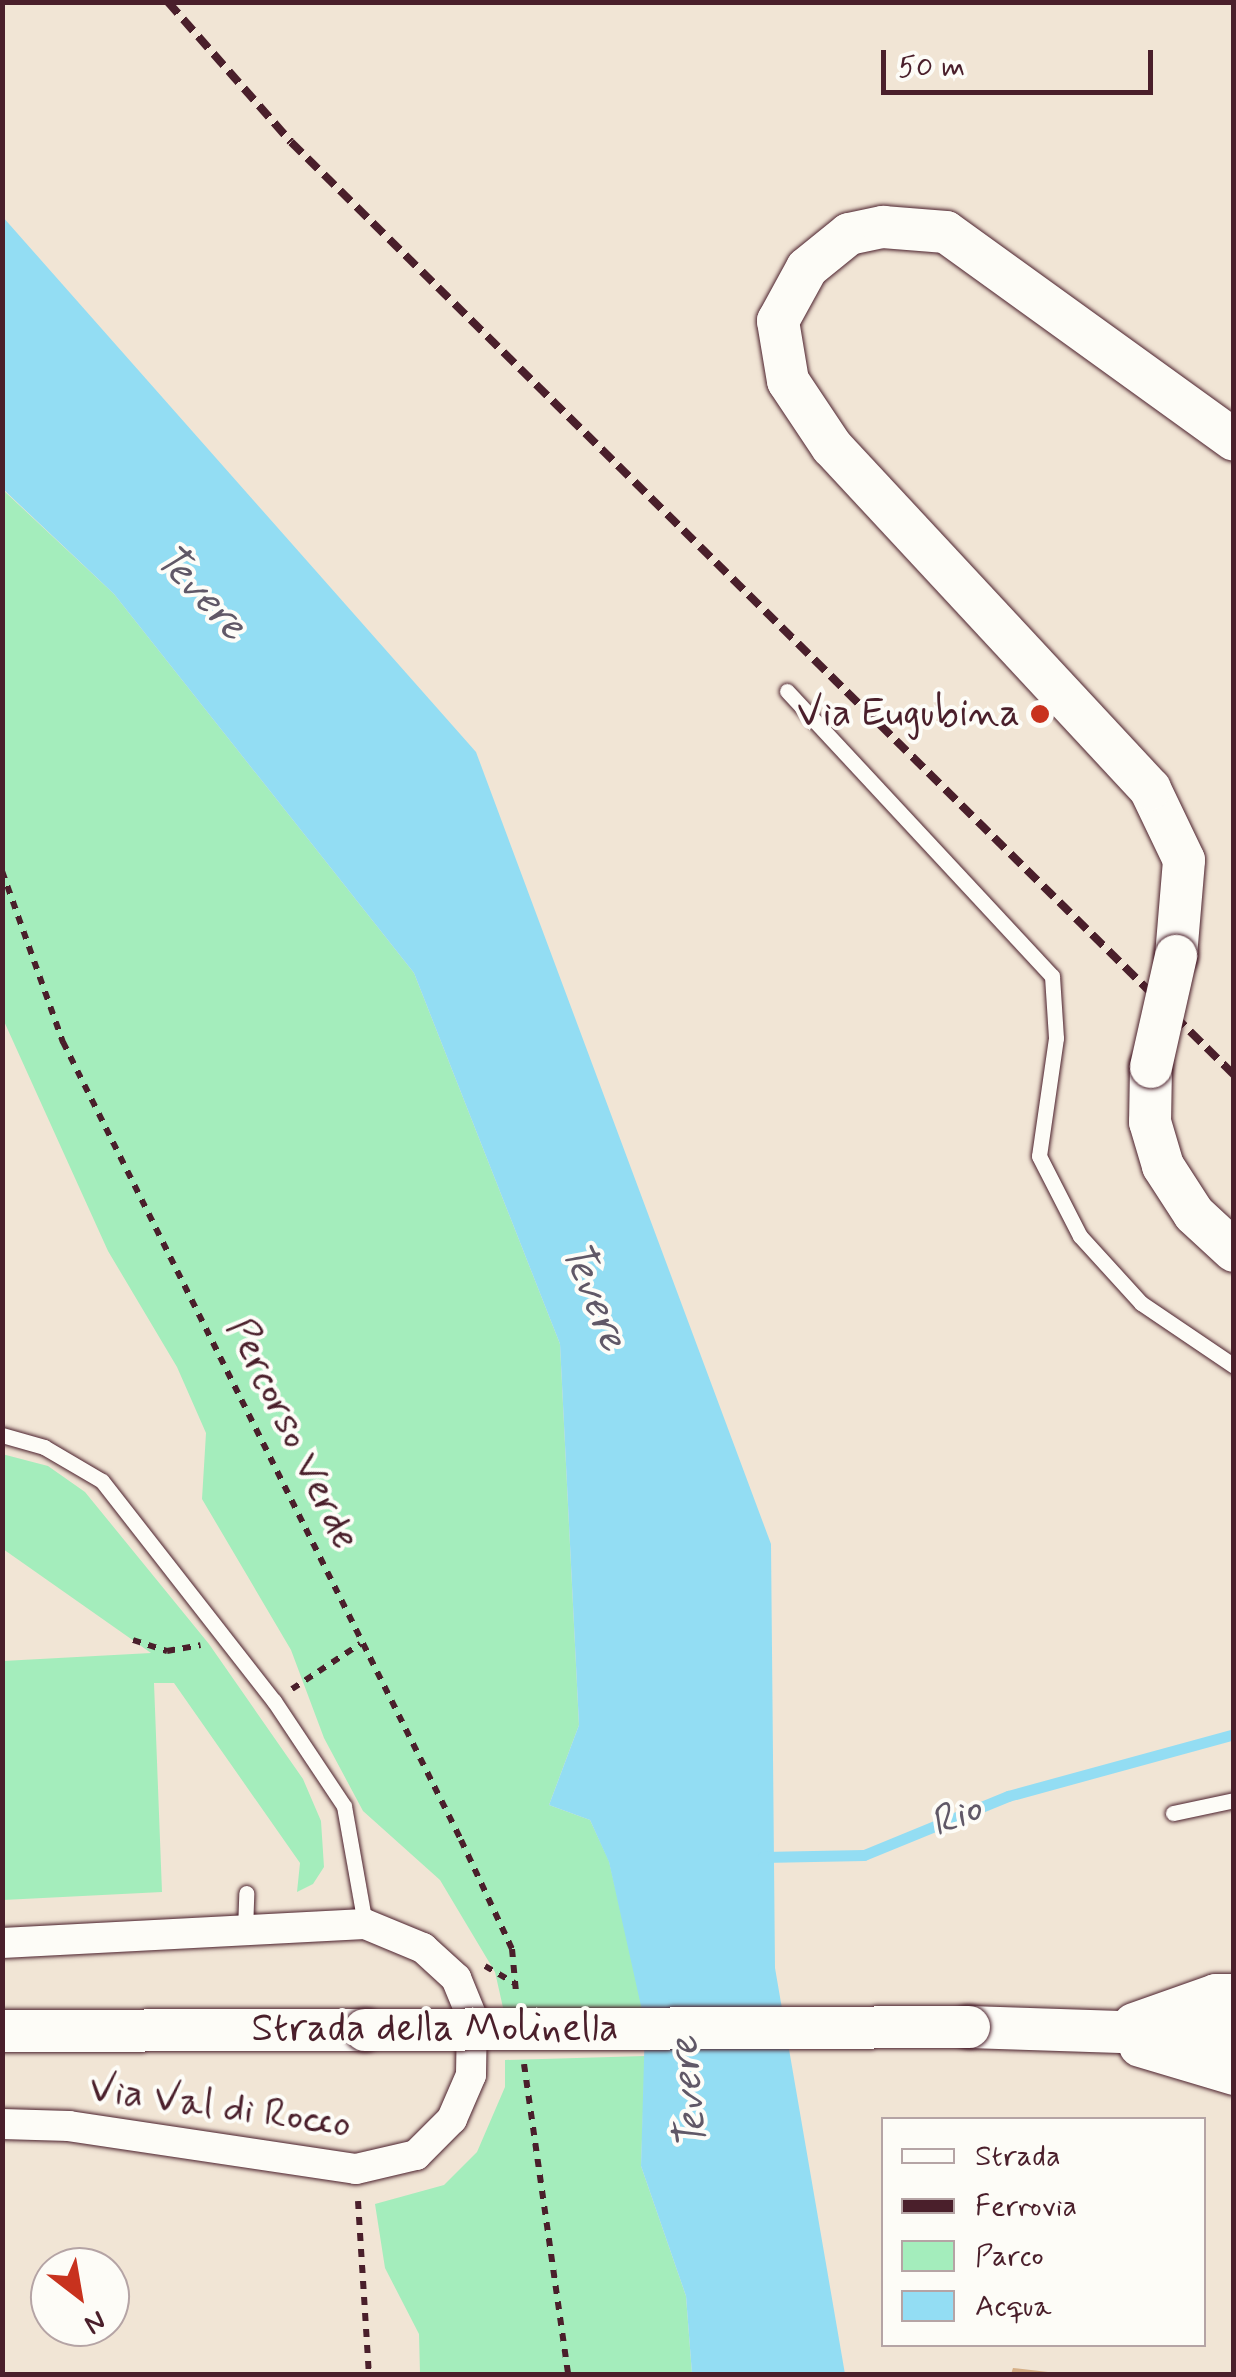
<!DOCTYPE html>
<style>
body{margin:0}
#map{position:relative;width:1236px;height:2377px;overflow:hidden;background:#f1e5d5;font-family:Mynerve,sans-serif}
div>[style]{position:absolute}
.green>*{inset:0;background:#a4edbc}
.water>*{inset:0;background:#93ddf3}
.stream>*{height:11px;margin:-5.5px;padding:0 5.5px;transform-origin:5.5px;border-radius:5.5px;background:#93ddf3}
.building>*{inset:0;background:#d5af87}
.path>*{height:6px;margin-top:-3px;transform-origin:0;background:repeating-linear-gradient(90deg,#4a1f2b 0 8px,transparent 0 16px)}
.roads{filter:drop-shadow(0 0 2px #4a1f2b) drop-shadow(0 0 2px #4a1f2b)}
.lane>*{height:15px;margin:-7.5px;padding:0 7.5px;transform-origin:7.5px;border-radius:7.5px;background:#fdfcf7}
.street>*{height:30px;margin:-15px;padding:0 15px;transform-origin:15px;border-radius:15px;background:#fdfcf7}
.secondary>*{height:42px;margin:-21px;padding:0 21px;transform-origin:21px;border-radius:21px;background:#fdfcf7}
.rail>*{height:8px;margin-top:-4px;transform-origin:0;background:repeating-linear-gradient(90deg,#4a1f2b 0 15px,transparent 0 23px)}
.bridges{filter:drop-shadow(0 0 2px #4a1f2b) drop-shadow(0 0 2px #4a1f2b)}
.secondary-bridge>*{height:42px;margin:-21px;padding:0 21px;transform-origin:21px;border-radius:21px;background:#fdfcf7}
.dots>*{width:28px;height:28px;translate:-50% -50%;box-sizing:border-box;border:5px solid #fdfcf7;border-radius:50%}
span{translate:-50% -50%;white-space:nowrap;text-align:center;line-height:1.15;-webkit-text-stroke:8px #fdfcf7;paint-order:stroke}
.poi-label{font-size:40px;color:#4a1f2b}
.right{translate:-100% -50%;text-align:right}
.street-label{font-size:40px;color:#4a1f2b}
.water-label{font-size:42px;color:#605867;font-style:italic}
.frame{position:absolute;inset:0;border:5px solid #4a1f2b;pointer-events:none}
.legend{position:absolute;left:881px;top:2117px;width:325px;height:230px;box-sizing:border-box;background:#fdfcf7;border:2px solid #b5a4a5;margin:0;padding:12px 18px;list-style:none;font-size:30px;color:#4a1f2b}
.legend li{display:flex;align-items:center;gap:20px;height:50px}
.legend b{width:50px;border:2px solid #b5a4a5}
.north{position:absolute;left:30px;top:2247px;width:100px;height:100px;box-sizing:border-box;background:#fdfcf7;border:2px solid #b5a4a5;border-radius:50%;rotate:149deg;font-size:28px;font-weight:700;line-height:40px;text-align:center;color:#4a1f2b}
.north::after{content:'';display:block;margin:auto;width:35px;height:45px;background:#c8321e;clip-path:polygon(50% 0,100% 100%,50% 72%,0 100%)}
.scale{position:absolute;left:881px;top:50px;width:272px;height:45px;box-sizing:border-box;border:5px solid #4a1f2b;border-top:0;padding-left:12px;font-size:30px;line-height:35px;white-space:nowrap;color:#4a1f2b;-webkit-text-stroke:8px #fdfcf7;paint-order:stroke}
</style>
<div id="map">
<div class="green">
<div style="clip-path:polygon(2px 489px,114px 594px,414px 973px,560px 1344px,579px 1725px,549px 1805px,590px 1820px,609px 1861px,644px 2011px,504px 2012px,495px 1972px,440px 1880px,363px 1811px,324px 1738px,291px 1650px,202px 1499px,206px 1433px,177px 1367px,108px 1251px,3px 1019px)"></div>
<div style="clip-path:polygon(2px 1454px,48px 1466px,85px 1492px,209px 1644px,303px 1779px,321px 1821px,324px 1867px,313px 1884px,297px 1892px,300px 1863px,174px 1683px,154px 1683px,162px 1892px,3px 1900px,3px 1661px,151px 1653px,3px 1549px)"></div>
<div style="clip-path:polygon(645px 2056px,641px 2166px,686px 2296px,692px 2374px,420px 2374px,419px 2334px,385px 2268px,375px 2204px,444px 2185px,477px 2152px,505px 2087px,505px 2060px)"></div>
</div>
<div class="water">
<div style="clip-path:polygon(2px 216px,476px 752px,771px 1544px,775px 1968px,845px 2374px,692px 2374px,686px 2296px,641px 2166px,645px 2024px,609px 1862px,590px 1820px,549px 1805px,579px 1725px,560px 1344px,414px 973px,114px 594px,3px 489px)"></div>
</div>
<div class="stream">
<div style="left:763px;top:1857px;width:101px;rotate:-1.1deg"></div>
<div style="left:864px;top:1855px;width:156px;rotate:-22.3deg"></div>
<div style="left:1008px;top:1796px;width:234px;rotate:-15.3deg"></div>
</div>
<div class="building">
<div style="clip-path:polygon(1013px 2368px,1048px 2372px,1047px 2374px,1011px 2374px)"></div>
</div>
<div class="path">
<div style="left:2px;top:871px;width:182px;rotate:70.4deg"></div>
<div style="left:63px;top:1042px;width:892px;rotate:63.49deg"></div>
<div style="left:461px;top:1840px;width:120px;rotate:64.9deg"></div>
<div style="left:512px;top:1949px;width:43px;rotate:84.7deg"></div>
<div style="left:133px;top:1640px;width:36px;rotate:18deg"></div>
<div style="left:167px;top:1651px;width:34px;rotate:-10deg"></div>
<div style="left:292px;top:1689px;width:82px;rotate:-33.5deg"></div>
<div style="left:485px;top:1966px;width:34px;rotate:30deg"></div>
<div style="left:524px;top:2064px;width:313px;rotate:81.9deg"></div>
<div style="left:358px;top:2201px;width:173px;rotate:86.4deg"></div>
</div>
<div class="roads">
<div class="lane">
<div style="left:787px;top:691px;width:389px;rotate:47.1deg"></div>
<div style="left:1052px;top:976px;width:62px;rotate:86.3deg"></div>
<div style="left:1056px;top:1038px;width:119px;rotate:98.2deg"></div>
<div style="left:1039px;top:1156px;width:90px;rotate:62.9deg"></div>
<div style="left:1080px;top:1236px;width:91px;rotate:47.7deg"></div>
<div style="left:1141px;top:1303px;width:112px;rotate:34.1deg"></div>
<div style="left:2px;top:1435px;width:44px;rotate:15.9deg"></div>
<div style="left:44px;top:1447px;width:67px;rotate:30.4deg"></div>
<div style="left:102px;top:1481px;width:279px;rotate:52deg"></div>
<div style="left:274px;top:1701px;width:126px;rotate:56.3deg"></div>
<div style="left:344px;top:1806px;width:120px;rotate:79.9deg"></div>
<div style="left:1173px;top:1813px;width:62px;rotate:-12deg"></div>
<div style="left:245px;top:1931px;width:38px;rotate:-88deg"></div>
</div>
<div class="street">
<div style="left:2px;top:1943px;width:363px;rotate:-3deg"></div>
<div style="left:365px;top:1924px;width:63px;rotate:22.5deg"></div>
<div style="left:423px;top:1948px;width:45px;rotate:42.3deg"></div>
<div style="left:456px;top:1978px;width:42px;rotate:67.7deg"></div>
<div style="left:472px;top:2017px;width:58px;rotate:91deg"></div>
<div style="left:471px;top:2075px;width:48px;rotate:113.4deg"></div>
<div style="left:452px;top:2119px;width:51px;rotate:135deg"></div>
<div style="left:416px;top:2155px;width:62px;rotate:166.9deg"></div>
<div style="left:356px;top:2169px;width:290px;rotate:-171.5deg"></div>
<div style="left:69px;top:2126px;width:67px;rotate:-178.3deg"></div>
</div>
<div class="secondary">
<div style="left:1176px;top:956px;width:96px;rotate:-85.2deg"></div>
<div style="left:1184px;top:860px;width:79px;rotate:-115.6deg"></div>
<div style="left:1150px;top:789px;width:467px;rotate:-132.9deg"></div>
<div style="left:832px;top:447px;width:79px;rotate:-123.7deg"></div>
<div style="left:788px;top:381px;width:61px;rotate:-99.5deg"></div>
<div style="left:778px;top:321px;width:60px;rotate:-61.3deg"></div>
<div style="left:807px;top:268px;width:54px;rotate:-39deg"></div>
<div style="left:849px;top:234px;width:35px;rotate:-12deg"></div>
<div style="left:883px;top:227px;width:63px;rotate:4.5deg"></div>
<div style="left:946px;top:232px;width:355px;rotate:35.8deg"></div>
<div style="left:1151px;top:1067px;width:55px;rotate:91deg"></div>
<div style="left:1150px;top:1122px;width:46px;rotate:73.5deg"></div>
<div style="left:1163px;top:1166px;width:57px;rotate:57.1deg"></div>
<div style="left:1194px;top:1214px;width:54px;rotate:42.8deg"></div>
<div style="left:1134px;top:2024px;width:87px;rotate:-19.5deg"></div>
<div style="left:1216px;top:1995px;width:18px"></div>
<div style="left:969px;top:2027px;width:265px;rotate:1.9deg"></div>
<div style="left:2px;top:2031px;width:363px;rotate:-0.2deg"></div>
<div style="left:1140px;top:2046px;width:98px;rotate:16.6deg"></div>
</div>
</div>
<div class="rail">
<div style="left:168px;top:2px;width:186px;rotate:48.7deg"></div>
<div style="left:291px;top:142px;width:1327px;rotate:44.69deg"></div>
</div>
<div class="bridges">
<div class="secondary-bridge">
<div style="left:1151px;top:1067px;width:114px;rotate:-77.3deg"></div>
<div style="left:365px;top:2030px;width:604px;rotate:-0.28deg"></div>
</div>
</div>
<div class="dots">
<div style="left:1040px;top:714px;background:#c8321e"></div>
</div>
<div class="poi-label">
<span class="right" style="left:1020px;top:714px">Via Eugubina</span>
</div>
<div class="street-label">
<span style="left:292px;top:1434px;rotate:64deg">Percorso Verde</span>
<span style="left:435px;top:2029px">Strada della Molinella</span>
<span style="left:220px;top:2107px;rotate:8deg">Via Val di Rocco</span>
</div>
<div class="water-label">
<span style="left:200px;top:593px;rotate:47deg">Tevere</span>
<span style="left:593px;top:1296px;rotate:68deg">Tevere</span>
<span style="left:956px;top:1817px;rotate:-22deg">Rio</span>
<span style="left:690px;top:2093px;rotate:-95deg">Tevere</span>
</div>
<div class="frame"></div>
<ul class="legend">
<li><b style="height:12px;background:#fdfcf7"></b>Strada</li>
<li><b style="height:12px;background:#4a1f2b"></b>Ferrovia</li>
<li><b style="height:28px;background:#a4edbc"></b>Parco</li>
<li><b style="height:28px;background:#93ddf3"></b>Acqua</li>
</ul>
<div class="north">N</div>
<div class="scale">50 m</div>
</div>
